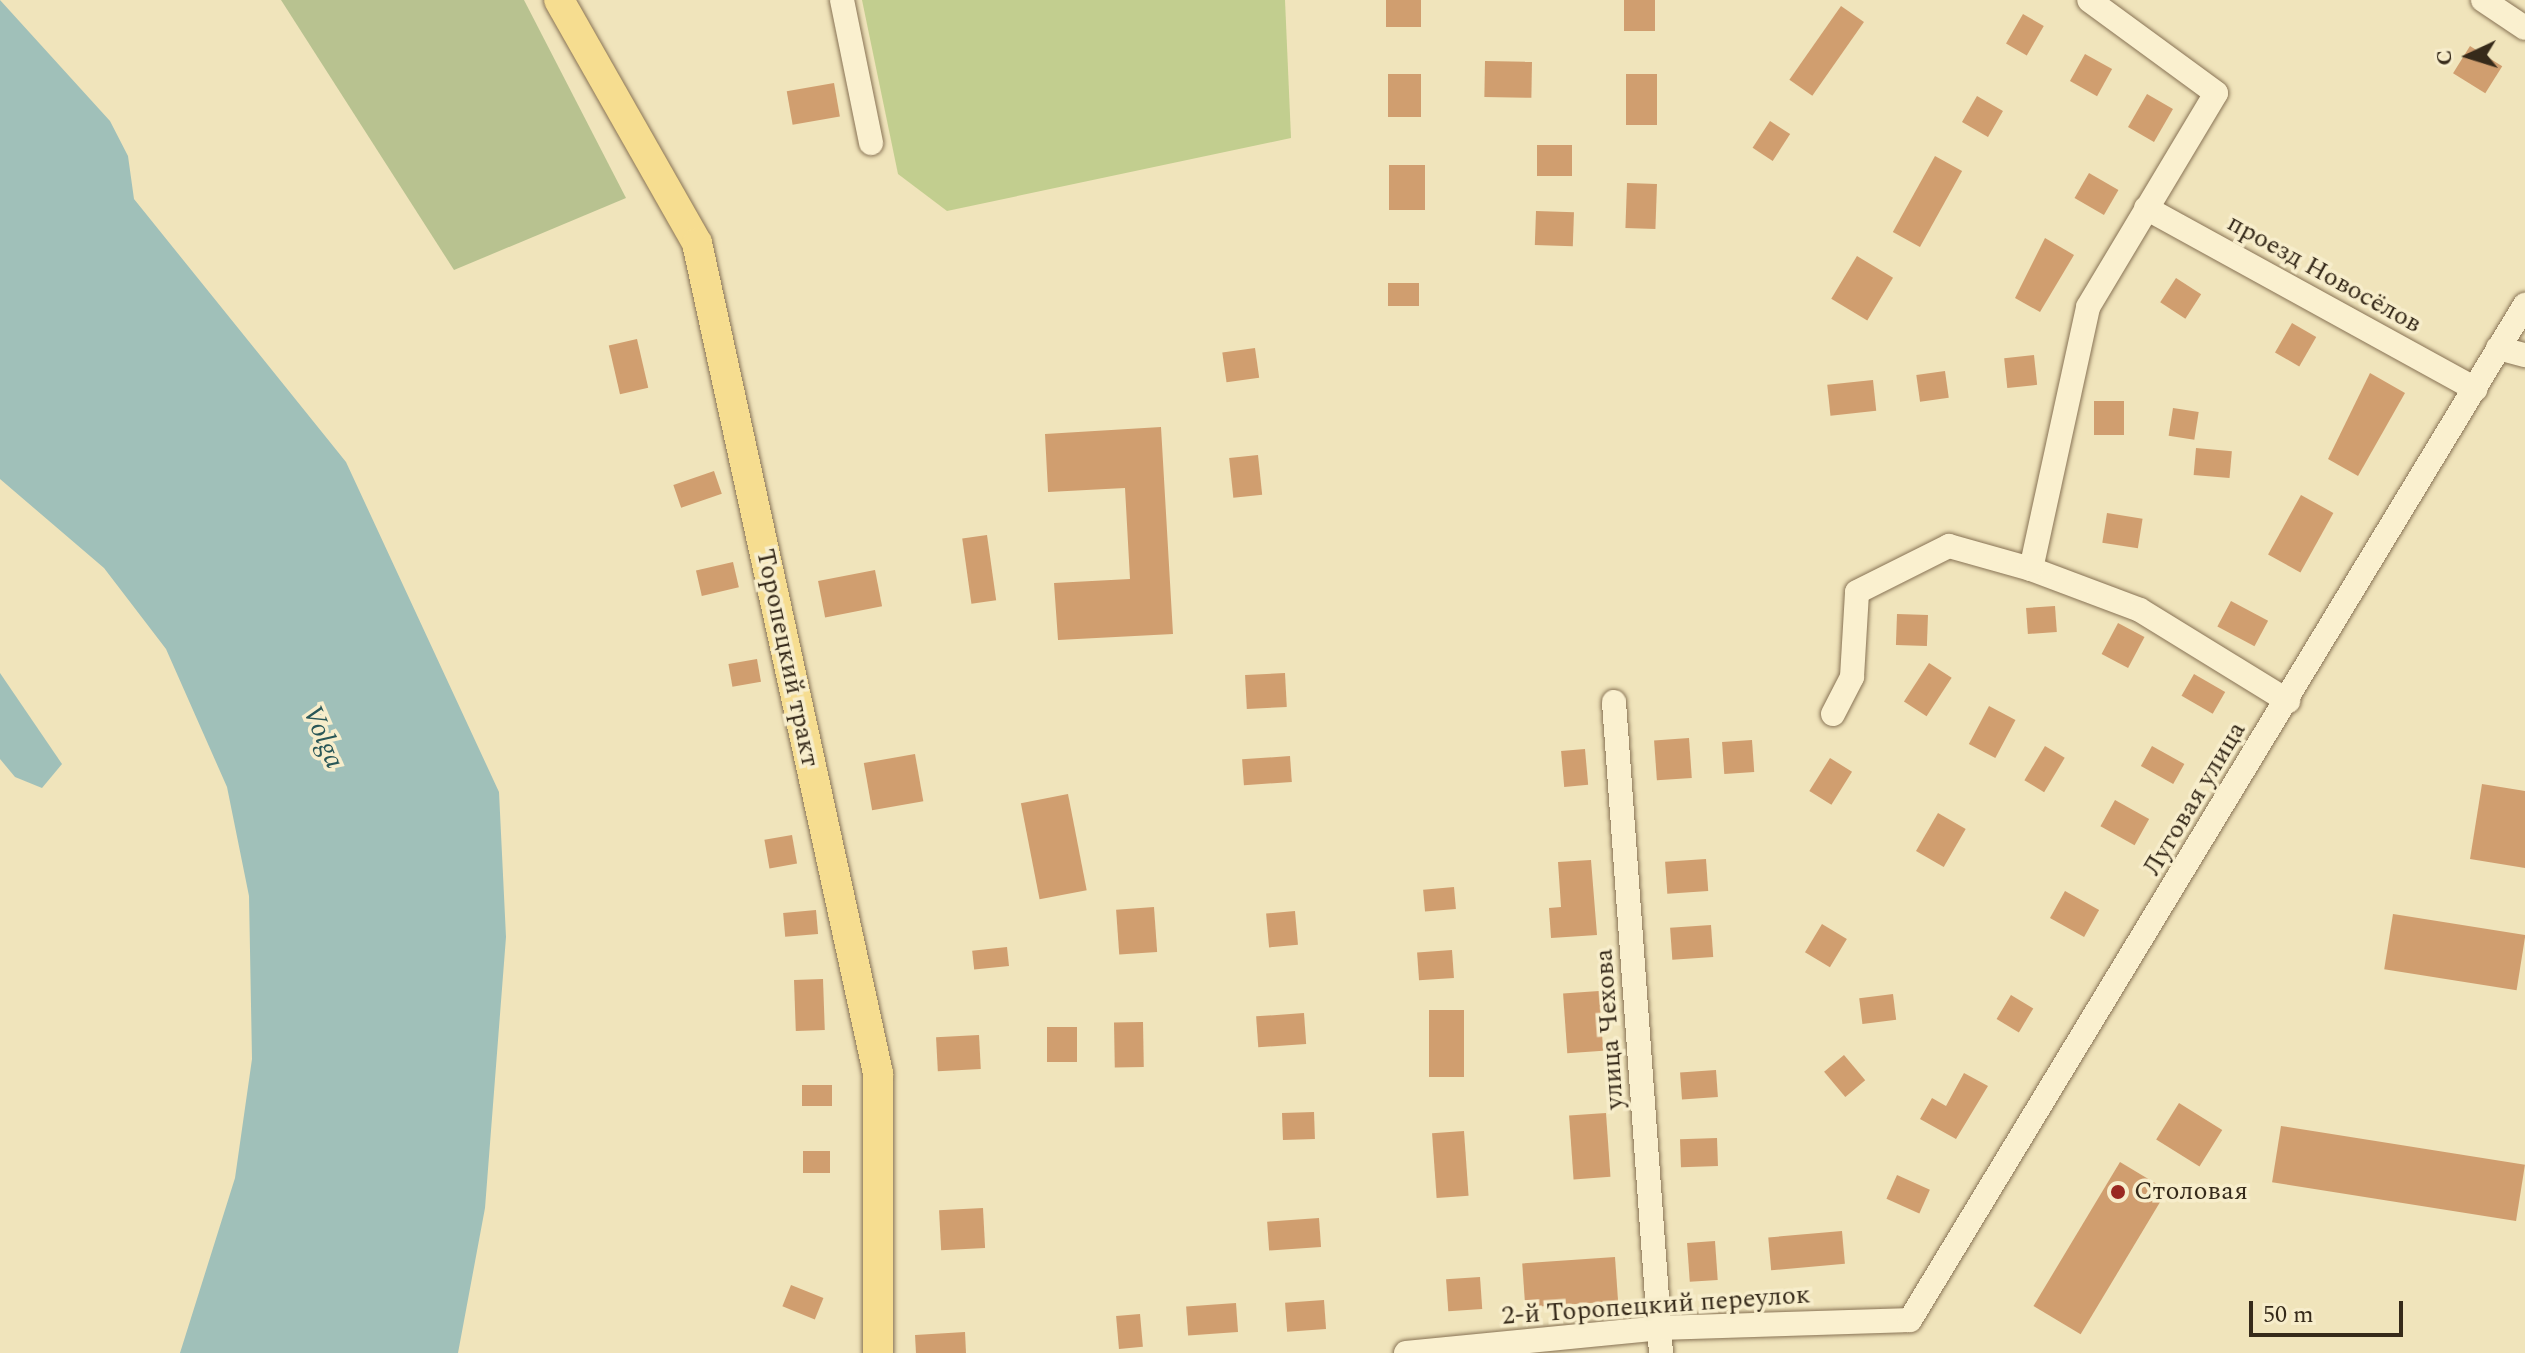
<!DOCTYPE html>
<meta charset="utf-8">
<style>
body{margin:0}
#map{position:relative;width:2525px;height:1353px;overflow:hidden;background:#f0e4bb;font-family:Spectral,serif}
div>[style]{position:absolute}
.green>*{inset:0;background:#c2ce8f}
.cemetery>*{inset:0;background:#b8c290}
.water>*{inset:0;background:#a0c0b9}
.building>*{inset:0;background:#d09e6f;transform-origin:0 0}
.roads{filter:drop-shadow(0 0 2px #887355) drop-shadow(0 0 2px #887355)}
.minor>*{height:24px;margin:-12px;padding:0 12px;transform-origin:12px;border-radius:12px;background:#faf0cf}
.major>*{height:30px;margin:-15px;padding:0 15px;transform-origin:15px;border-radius:15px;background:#f6dd90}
.dots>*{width:22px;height:22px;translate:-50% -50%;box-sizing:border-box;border:4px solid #f7edcb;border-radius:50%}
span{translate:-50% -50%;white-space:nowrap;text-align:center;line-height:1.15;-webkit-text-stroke:7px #f7edcb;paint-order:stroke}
.street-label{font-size:26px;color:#362a1a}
.poi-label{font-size:26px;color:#362a1a}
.left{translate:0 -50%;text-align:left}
.water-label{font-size:28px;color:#295657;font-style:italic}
.north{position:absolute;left:2429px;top:16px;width:80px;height:80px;-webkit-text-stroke:6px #f7edcb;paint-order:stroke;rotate:266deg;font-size:22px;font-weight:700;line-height:32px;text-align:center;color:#362a1a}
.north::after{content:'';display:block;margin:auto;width:28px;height:36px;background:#362a1a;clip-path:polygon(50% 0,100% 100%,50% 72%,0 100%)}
.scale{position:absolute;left:2249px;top:1301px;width:154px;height:36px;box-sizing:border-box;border:4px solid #362a1a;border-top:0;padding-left:10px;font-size:24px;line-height:28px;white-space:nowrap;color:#362a1a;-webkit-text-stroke:6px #f7edcb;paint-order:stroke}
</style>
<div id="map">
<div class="green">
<div style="clip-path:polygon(862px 0,1285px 0,1291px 138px,947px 211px,898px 174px)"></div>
</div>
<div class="cemetery">
<div style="clip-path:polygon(281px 0,524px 0,626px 198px,454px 270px)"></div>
</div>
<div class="water">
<div style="clip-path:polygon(0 0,110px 121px,128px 156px,134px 199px,346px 462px,499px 792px,506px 937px,485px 1208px,458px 1353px,180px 1353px,235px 1178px,252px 1059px,249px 896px,227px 787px,166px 649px,104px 568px,0 479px)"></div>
<div style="clip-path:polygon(0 673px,62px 764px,42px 788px,15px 777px,0 759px)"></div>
</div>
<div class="building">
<div style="left:1386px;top:0;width:35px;height:27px"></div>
<div style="left:1624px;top:0;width:31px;height:31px"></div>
<div style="left:1841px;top:6px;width:28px;height:90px;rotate:35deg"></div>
<div style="left:2023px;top:14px;width:24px;height:34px;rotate:30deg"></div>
<div style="left:2470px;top:46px;width:38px;height:32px;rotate:32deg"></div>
<div style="left:2085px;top:54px;width:31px;height:31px;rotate:29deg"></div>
<div style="left:1485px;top:61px;width:47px;height:36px;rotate:1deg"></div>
<div style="left:1388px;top:74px;width:33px;height:43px"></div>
<div style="left:1626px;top:74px;width:31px;height:51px"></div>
<div style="left:834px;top:83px;width:34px;height:48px;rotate:80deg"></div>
<div style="left:2147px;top:94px;width:30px;height:38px;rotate:30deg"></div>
<div style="left:1977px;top:96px;width:30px;height:30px;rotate:30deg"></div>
<div style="left:1770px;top:121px;width:24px;height:32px;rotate:33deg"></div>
<div style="left:1537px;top:145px;width:35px;height:31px"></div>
<div style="left:1935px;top:156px;width:31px;height:87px;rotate:29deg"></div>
<div style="left:1389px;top:165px;width:36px;height:45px"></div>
<div style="left:2089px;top:173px;width:34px;height:29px;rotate:30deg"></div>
<div style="left:1627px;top:183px;width:30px;height:45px;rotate:2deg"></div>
<div style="left:1536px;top:211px;width:38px;height:34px;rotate:2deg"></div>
<div style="clip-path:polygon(2045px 238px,2074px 255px,2040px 312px,2015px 298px)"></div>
<div style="left:1857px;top:256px;width:42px;height:50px;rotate:31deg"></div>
<div style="left:2176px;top:278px;width:30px;height:29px;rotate:33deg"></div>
<div style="left:1388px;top:283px;width:31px;height:23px"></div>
<div style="left:2292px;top:323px;width:28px;height:34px;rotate:30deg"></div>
<div style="left:637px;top:339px;width:50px;height:29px;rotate:77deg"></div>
<div style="left:1255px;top:348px;width:30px;height:33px;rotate:82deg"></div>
<div style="left:2034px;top:355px;width:30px;height:30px;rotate:84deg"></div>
<div style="left:1945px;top:371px;width:27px;height:29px;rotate:82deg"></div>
<div style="clip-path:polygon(2370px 373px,2405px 393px,2358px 476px,2328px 459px)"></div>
<div style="left:1873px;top:380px;width:31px;height:46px;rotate:84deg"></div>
<div style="left:2094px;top:401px;width:30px;height:34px"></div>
<div style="left:2173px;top:408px;width:26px;height:28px;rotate:9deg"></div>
<div style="clip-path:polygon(1161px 427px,1173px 634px,1058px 640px,1054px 583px,1130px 579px,1125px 488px,1048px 492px,1045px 434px)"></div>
<div style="left:2196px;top:448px;width:36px;height:27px;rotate:5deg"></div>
<div style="left:1258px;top:455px;width:40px;height:29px;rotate:84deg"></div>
<div style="left:714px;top:471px;width:24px;height:43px;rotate:71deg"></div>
<div style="left:2301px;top:495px;width:37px;height:68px;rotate:29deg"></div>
<div style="left:2107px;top:513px;width:36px;height:30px;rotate:9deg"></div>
<div style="left:987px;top:535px;width:66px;height:25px;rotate:82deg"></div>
<div style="left:733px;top:562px;width:26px;height:38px;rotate:77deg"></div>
<div style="left:875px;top:570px;width:37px;height:58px;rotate:79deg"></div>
<div style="left:2231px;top:601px;width:42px;height:29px;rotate:28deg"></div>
<div style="left:2055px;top:606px;width:26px;height:29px;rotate:86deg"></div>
<div style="left:1897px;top:614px;width:31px;height:31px;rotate:2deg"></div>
<div style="left:2118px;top:623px;width:30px;height:35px;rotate:28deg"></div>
<div style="left:757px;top:659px;width:23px;height:29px;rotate:80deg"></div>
<div style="left:1929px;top:663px;width:27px;height:46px;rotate:33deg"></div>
<div style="left:1285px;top:673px;width:34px;height:40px;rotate:87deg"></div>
<div style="left:2194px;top:674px;width:36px;height:25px;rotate:30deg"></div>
<div style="left:1989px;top:706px;width:30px;height:43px;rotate:28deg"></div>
<div style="left:1689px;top:738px;width:40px;height:35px;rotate:86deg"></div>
<div style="left:1752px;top:740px;width:32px;height:30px;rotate:86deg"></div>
<div style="left:2045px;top:746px;width:23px;height:40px;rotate:31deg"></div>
<div style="left:2152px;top:746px;width:37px;height:23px;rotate:29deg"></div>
<div style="left:1585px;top:749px;width:36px;height:24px;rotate:85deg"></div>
<div style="left:915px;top:754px;width:48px;height:52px;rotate:80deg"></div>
<div style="left:1290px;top:756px;width:26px;height:48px;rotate:86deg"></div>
<div style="left:1830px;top:758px;width:26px;height:39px;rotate:32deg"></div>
<div style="clip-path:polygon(2482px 784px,2525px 791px,2525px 868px,2470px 859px)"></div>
<div style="left:1068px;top:794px;width:98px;height:48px;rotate:79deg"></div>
<div style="left:2115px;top:800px;width:39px;height:30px;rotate:29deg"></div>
<div style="left:1938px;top:813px;width:32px;height:44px;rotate:30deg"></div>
<div style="left:792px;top:835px;width:29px;height:28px;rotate:80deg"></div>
<div style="left:1706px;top:859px;width:32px;height:41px;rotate:86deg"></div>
<div style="clip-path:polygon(1591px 860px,1597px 935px,1551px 938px,1549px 908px,1561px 907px,1558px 862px)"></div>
<div style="left:1454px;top:887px;width:22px;height:31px;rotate:85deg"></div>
<div style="left:2065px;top:891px;width:39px;height:31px;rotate:29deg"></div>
<div style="left:1154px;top:907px;width:45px;height:38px;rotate:86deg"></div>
<div style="left:816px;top:910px;width:24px;height:33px;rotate:85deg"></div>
<div style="left:1295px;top:911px;width:34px;height:29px;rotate:85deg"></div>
<div style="left:2393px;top:914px;width:134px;height:56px;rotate:9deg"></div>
<div style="left:1822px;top:924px;width:29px;height:33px;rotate:31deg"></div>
<div style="left:1711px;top:925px;width:32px;height:41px;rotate:86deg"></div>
<div style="left:1007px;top:947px;width:19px;height:35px;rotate:84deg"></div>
<div style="left:1452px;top:950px;width:28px;height:35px;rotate:86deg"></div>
<div style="left:823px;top:979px;width:51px;height:29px;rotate:88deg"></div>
<div style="left:1599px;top:991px;width:60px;height:36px;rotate:86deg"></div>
<div style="left:1893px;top:994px;width:26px;height:34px;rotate:83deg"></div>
<div style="left:2011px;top:995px;width:26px;height:28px;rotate:31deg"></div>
<div style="left:1464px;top:1010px;width:67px;height:35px;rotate:90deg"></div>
<div style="left:1304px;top:1013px;width:31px;height:48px;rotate:86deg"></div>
<div style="left:1143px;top:1022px;width:45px;height:29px;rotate:89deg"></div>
<div style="left:1047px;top:1027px;width:30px;height:35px"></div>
<div style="left:979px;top:1035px;width:34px;height:43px;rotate:87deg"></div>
<div style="left:1844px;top:1055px;width:33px;height:26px;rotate:50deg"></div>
<div style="left:1716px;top:1070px;width:27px;height:36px;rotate:86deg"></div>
<div style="clip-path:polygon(1964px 1073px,1988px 1086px,1956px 1139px,1920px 1119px,1932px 1098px,1946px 1106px)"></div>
<div style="left:802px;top:1085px;width:30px;height:21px"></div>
<div style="left:2179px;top:1103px;width:51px;height:43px;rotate:32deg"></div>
<div style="left:1314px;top:1112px;width:27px;height:32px;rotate:88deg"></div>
<div style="left:1606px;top:1113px;width:64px;height:37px;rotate:86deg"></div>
<div style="left:2281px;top:1126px;width:247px;height:57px;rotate:9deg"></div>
<div style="left:1464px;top:1131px;width:65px;height:32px;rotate:86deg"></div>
<div style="left:1717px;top:1138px;width:28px;height:37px;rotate:88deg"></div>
<div style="left:803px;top:1151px;width:27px;height:22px"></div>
<div style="left:2120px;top:1162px;width:55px;height:168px;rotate:31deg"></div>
<div style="left:1897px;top:1175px;width:36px;height:26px;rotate:24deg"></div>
<div style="left:983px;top:1208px;width:40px;height:44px;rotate:87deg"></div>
<div style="left:1319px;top:1218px;width:29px;height:52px;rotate:86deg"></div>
<div style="left:1842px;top:1231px;width:33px;height:74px;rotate:85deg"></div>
<div style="left:1715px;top:1241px;width:39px;height:28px;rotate:86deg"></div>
<div style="left:1615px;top:1257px;width:44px;height:93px;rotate:86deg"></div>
<div style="left:1480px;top:1277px;width:32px;height:34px;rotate:86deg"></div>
<div style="left:791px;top:1285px;width:35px;height:23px;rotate:22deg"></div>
<div style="left:1324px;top:1300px;width:29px;height:39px;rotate:86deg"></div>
<div style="left:1236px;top:1303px;width:29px;height:50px;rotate:86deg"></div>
<div style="left:1140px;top:1314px;width:33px;height:24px;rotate:85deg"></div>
<div style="clip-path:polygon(965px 1332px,966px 1353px,916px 1353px,915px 1335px)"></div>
</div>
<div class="roads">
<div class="minor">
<div style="left:842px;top:0;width:146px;rotate:78.5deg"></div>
<div style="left:2483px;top:0;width:50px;rotate:33.7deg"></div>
<div style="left:2146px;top:208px;width:376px;rotate:28.8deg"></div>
<div style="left:2498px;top:348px;width:28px;rotate:15deg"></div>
<div style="left:2031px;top:569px;width:116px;rotate:20.6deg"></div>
<div style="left:2140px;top:610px;width:174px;rotate:31.6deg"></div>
<div style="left:1614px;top:702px;width:653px;rotate:85.87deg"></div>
<div style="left:1833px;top:714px;width:42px;rotate:-62.8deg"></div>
<div style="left:1852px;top:677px;width:85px;rotate:-86.6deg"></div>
<div style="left:1857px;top:592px;width:103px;rotate:-26.6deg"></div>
<div style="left:1949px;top:546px;width:85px;rotate:15.7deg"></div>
<div style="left:2031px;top:569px;width:268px;rotate:-77.7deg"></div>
<div style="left:2088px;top:307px;width:249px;rotate:-59.1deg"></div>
<div style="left:2216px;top:93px;width:157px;rotate:-143.8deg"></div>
<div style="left:1406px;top:1353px;width:254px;rotate:-5.6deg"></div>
<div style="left:1659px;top:1328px;width:251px;rotate:-1.8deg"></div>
<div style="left:1910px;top:1320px;width:1187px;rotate:-58.79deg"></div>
</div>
<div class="major">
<div style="left:559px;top:0;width:279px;rotate:60.4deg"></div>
<div style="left:697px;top:243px;width:850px;rotate:77.7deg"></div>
<div style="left:878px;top:1073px;width:280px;rotate:90deg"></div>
</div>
</div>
<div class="dots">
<div style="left:2118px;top:1192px;background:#9a2922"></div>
</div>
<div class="street-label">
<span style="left:2324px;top:274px;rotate:29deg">проезд Новосёлов</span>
<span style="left:787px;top:658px;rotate:78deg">Торопецкий тракт</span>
<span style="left:2195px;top:799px;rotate:-59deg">Луговая улица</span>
<span style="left:1610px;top:1029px;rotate:-94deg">улица Чехова</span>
<span style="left:1656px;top:1306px;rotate:-4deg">2-й Торопецкий переулок</span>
</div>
<div class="poi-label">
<span class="left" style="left:2134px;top:1192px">Столовая</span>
</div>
<div class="water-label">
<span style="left:323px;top:737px;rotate:67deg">Volga</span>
</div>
<div class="north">С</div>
<div class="scale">50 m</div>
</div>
